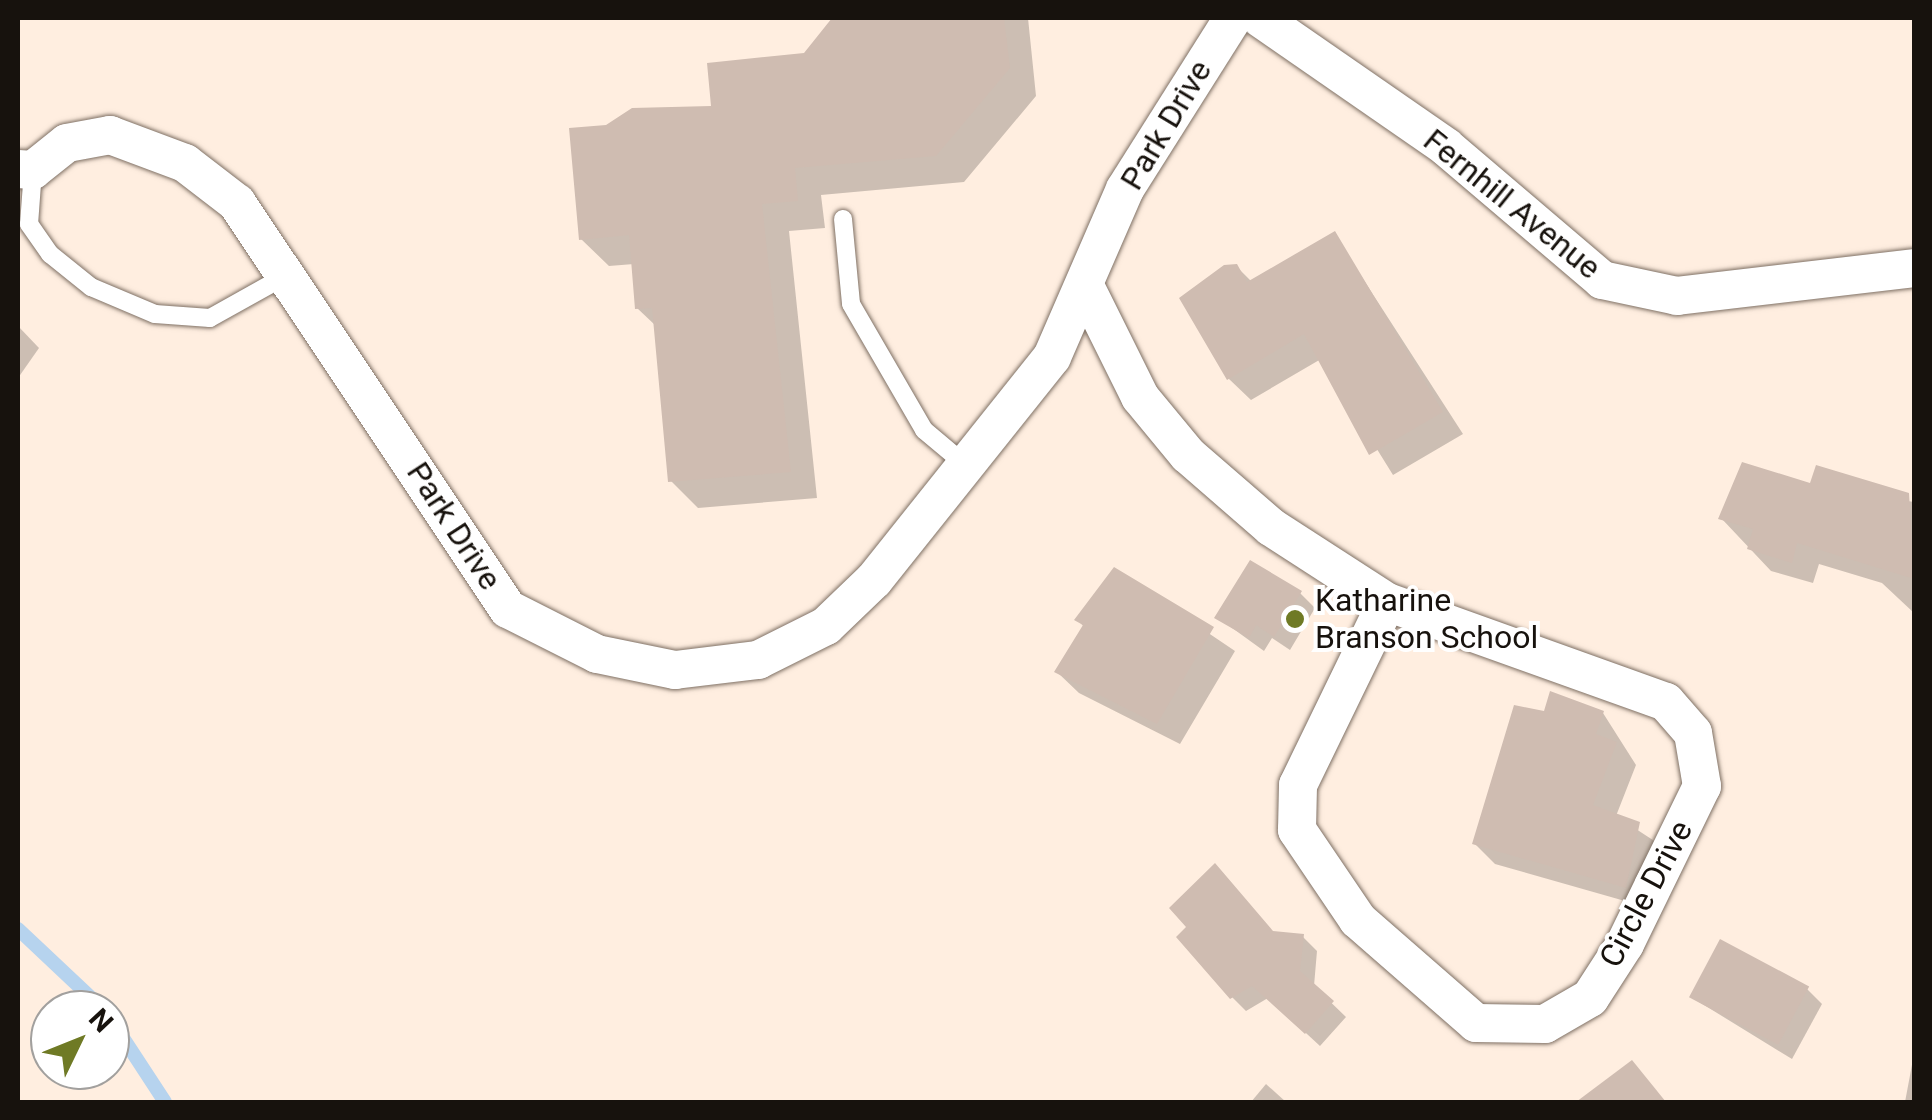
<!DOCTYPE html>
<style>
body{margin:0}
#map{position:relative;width:1932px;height:1120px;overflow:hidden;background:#ffeee0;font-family:Roboto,sans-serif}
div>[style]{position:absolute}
.shadow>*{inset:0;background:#0003}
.stream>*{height:14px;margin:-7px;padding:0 7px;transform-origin:7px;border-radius:7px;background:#b6d3ee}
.building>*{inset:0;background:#cfbcb1;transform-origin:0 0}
.roads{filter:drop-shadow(0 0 2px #7f7064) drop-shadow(0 0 2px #7f7064)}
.lane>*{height:18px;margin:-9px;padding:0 9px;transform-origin:9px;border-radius:9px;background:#fff}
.street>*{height:38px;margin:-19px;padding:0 19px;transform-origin:19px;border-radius:19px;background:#fff}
.dots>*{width:28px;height:28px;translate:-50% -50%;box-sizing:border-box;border:5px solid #fff;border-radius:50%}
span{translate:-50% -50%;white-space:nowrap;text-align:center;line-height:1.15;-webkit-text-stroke:8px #fff;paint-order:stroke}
.street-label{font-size:32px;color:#17120d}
.poi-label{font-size:32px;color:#17120d}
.left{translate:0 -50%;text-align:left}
.frame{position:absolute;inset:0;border:20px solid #17120d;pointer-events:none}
.north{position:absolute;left:30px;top:990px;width:100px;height:100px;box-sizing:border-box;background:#fff;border:2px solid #a2a09e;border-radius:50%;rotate:47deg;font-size:28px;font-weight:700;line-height:40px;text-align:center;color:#17120d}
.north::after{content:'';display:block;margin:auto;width:35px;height:45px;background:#6f7a25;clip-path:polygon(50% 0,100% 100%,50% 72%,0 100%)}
</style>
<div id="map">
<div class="shadow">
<div style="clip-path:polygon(836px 18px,1028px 18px,1036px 96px,964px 182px,821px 195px,825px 228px,789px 231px,817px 498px,698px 508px,670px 480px,656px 326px,637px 308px,634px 264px,609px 266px,581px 239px,607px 128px,714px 108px,805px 55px)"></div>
<div style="clip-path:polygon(1334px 234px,1463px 434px,1393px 475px,1321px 359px,1251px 400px,1229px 379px,1237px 267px,1252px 282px)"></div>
<div style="clip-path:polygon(18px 326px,39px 348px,18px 378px)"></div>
<div style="clip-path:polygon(1812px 486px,1914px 502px,1914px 613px,1882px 583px,1819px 564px,1813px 583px,1771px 571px,1721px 518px)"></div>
<div style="clip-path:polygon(1115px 570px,1235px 651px,1180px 744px,1079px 693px,1057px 672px,1084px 627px,1078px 620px)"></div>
<div style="clip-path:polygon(1300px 593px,1315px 608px,1290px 650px,1272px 638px,1264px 651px,1217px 617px)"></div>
<div style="clip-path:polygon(1603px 713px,1636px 765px,1616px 816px,1659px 844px,1646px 907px,1495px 864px,1475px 844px,1545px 714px)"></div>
<div style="clip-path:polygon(1274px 933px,1303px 937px,1317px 951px,1314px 986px,1346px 1017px,1320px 1046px,1268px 998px,1246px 1011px,1232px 997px)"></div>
<div style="clip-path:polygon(1807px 989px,1822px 1004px,1792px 1059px,1691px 997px)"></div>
<div style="clip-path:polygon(1914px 1054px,1914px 1102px,1905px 1102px)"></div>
<div style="clip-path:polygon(1266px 1084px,1286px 1102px,1251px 1102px)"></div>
</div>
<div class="stream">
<div style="left:18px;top:929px;width:118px;rotate:43.3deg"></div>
<div style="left:110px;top:1018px;width:100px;rotate:56.8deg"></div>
</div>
<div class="building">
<div style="clip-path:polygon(832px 18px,1004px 18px,1010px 68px,936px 156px,795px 168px,798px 201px,762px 204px,791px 472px,668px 482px,652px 308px,635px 309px,629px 235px,579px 240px,569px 128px,606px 125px,632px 108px,711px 106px,707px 63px,804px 53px)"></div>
<div style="clip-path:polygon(1335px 231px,1443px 412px,1369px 455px,1304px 334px,1227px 380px,1179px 298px,1224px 265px,1237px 264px,1247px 282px)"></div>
<div style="clip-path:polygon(1742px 462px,1810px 483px,1816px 465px,1909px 493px,1914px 579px,1797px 543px,1792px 563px,1747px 549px,1753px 529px,1718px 519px)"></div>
<div style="clip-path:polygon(1250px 560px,1302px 591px,1274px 637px,1256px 625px,1249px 638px,1214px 618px)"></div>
<div style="clip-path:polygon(1114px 567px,1214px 627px,1157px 724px,1054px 672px,1083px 625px,1074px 620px)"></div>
<div style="clip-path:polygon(1550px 691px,1604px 711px,1596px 734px,1617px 742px,1593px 805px,1640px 822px,1626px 888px,1472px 844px,1514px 705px,1544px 711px)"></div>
<div style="clip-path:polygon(1215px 863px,1273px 931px,1304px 934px,1300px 971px,1334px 1001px,1305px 1034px,1252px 986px,1230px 999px,1176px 937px,1186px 927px,1169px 908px)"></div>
<div style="left:1720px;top:939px;width:101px;height:66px;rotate:28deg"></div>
<div style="clip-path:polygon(1632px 1060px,1666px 1102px,1576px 1102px)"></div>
</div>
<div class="roads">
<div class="lane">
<div style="left:33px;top:170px;width:54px;rotate:94.2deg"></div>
<div style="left:29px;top:224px;width:37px;rotate:55deg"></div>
<div style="left:50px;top:254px;width:53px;rotate:38.8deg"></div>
<div style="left:91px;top:287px;width:69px;rotate:22.9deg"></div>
<div style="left:155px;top:314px;width:55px;rotate:4.2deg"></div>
<div style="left:210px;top:318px;width:88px;rotate:-29.2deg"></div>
<div style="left:843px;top:219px;width:85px;rotate:84.6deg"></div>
<div style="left:851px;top:304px;width:146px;rotate:59.9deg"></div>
<div style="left:924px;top:430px;width:48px;rotate:40deg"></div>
</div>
<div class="street">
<div style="left:1260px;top:18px;width:226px;rotate:34.7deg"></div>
<div style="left:1446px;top:147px;width:205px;rotate:40.4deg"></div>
<div style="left:1602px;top:280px;width:77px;rotate:12deg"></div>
<div style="left:1677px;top:296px;width:239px;rotate:-6.7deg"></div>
<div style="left:18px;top:169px;width:15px;rotate:4deg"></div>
<div style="left:33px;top:170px;width:43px;rotate:-38.5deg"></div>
<div style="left:67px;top:143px;width:44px;rotate:-10.5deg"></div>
<div style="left:110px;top:135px;width:80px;rotate:20.5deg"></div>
<div style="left:185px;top:163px;width:66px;rotate:37.6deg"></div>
<div style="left:237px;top:203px;width:488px;rotate:56.3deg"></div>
<div style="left:508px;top:609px;width:100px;rotate:26.8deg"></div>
<div style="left:597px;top:654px;width:80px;rotate:11.6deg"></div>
<div style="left:675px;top:670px;width:84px;rotate:-6.9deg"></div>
<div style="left:758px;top:660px;width:76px;rotate:-26.6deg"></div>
<div style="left:826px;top:626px;width:66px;rotate:-43.8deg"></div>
<div style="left:874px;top:580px;width:285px;rotate:-51.4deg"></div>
<div style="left:1052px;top:357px;width:183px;rotate:-66.5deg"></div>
<div style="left:1125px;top:189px;width:202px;rotate:-57.7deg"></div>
<div style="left:1085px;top:286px;width:124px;rotate:63.6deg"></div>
<div style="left:1140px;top:397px;width:75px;rotate:50.4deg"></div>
<div style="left:1188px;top:455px;width:110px;rotate:40.9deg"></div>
<div style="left:1271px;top:527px;width:138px;rotate:32.9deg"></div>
<div style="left:1387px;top:602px;width:296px;rotate:19.7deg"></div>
<div style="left:1666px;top:702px;width:41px;rotate:48.9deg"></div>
<div style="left:1693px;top:733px;width:54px;rotate:80.4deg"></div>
<div style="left:1702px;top:786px;width:176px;rotate:116deg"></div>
<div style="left:1625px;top:944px;width:64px;rotate:122.9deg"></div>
<div style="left:1590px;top:998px;width:52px;rotate:150deg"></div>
<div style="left:1545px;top:1024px;width:69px;rotate:-179.2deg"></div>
<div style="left:1476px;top:1023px;width:157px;rotate:-138.9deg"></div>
<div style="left:1358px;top:920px;width:109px;rotate:-124.1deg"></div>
<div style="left:1297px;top:830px;width:45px;rotate:-88.7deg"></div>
<div style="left:1298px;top:785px;width:203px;rotate:-64.1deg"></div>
</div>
</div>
<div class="dots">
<div style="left:1295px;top:619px;background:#6f7a25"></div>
</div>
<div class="street-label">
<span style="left:1166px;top:125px;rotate:-59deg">Park Drive</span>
<span style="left:1512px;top:204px;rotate:39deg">Fernhill Avenue</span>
<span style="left:454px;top:526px;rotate:57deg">Park Drive</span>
<span style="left:1646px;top:894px;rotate:-62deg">Circle Drive</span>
</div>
<div class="poi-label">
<span class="left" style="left:1315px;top:619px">Katharine<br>Branson School</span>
</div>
<div class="frame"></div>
<div class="north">N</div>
</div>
